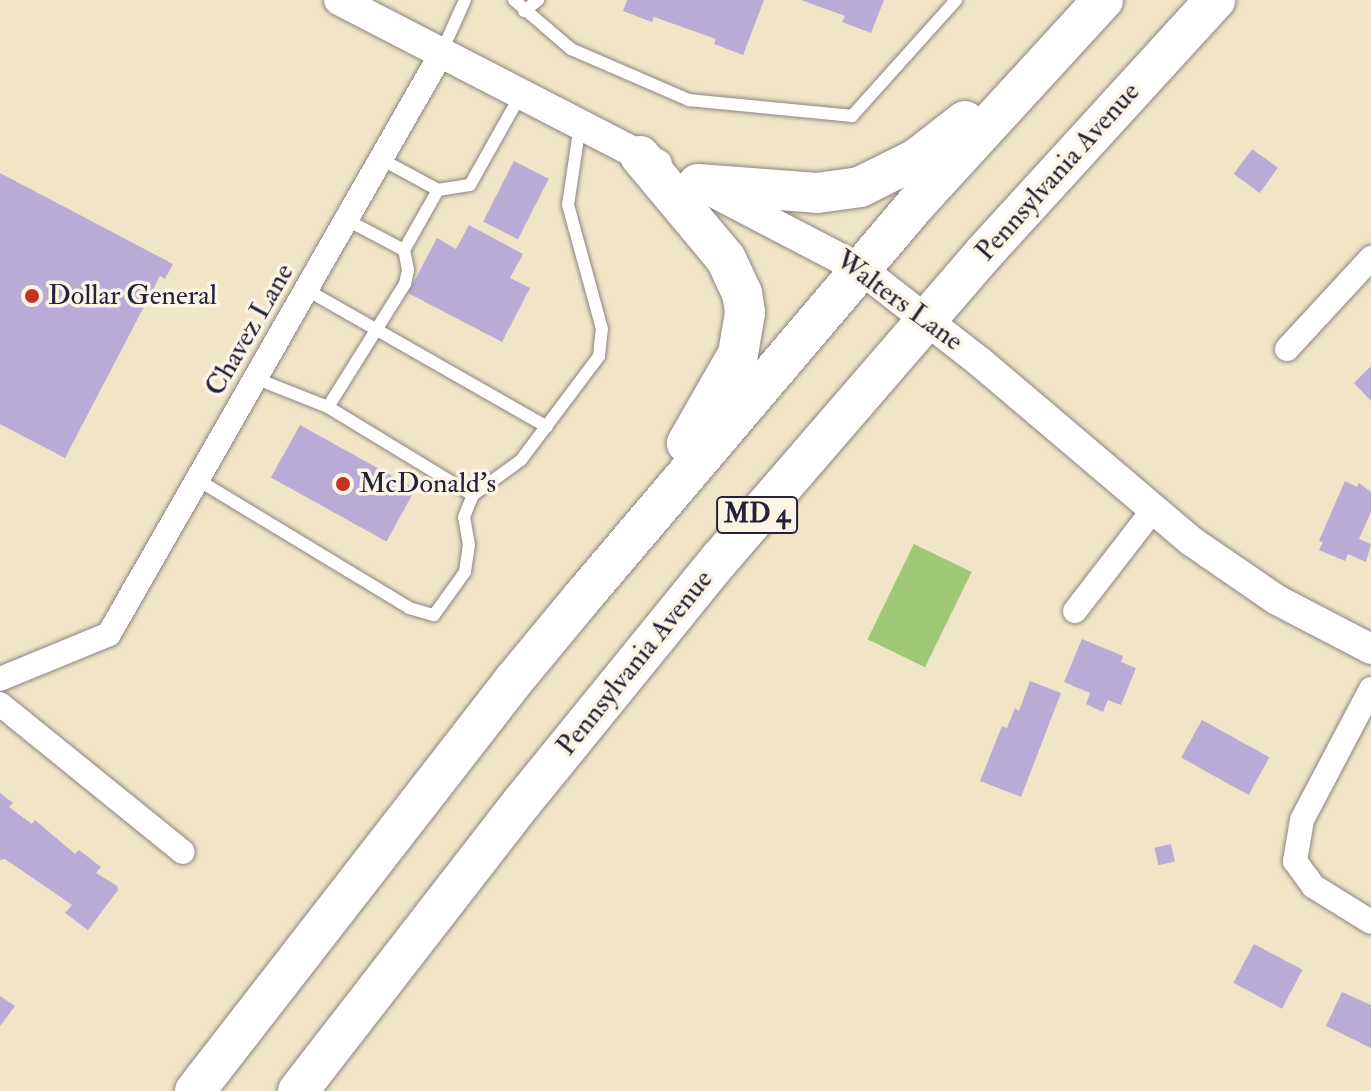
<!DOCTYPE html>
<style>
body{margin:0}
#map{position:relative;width:1371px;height:1091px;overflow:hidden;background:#f0e5c7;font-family:"IM FELL Double Pica",serif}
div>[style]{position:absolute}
.green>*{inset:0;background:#9ec875;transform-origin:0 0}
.building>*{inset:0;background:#b8acd6;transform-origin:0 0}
.roads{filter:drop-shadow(0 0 2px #898481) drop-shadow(0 0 2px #898481)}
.service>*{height:12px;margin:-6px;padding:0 6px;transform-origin:6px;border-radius:6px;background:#fff}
.minor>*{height:24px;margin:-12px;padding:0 12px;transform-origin:12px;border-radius:12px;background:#fff}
.tertiary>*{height:30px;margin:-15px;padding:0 15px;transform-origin:15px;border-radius:15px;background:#fff}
.trunk>*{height:40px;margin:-20px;padding:0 20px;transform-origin:20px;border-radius:20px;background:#fff}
.dots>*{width:22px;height:22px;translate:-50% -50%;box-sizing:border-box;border:4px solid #fcf5e5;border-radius:50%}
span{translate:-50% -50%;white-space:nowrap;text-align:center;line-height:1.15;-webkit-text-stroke:7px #fcf5e5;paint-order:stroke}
.shield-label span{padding:2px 6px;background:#fcf5e5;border:2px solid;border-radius:6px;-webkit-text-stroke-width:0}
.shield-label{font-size:26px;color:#22223b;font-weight:700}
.street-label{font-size:28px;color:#22223b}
.poi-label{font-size:28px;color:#22223b}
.left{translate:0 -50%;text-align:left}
</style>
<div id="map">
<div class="green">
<div style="left:914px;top:544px;width:64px;height:106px;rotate:26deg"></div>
</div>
<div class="building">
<div style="clip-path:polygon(627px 0,764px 0,743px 55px,714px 44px,716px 39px,654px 17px,652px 22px,623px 11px)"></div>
<div style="clip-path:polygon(801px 0,884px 0,871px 33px,842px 22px,845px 16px)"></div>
<div style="left:1252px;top:149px;width:32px;height:31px;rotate:36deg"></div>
<div style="left:514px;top:161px;width:39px;height:68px;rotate:27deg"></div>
<div style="clip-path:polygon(0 173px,173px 264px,165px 279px,160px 276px,65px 458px,0 424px)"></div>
<div style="clip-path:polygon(469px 225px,523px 254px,510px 278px,530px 288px,502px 342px,408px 293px,437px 238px,456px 249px)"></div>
<div style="clip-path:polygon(1371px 366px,1371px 401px,1354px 383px)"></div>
<div style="left:300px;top:425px;width:132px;height:60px;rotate:29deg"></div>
<div style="clip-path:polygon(1345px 481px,1357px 487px,1359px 483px,1371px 492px,1371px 512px,1359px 539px,1371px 544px,1366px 562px,1348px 554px,1345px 561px,1319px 550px,1323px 542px,1319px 541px)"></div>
<div style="clip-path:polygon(1082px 639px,1123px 656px,1121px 662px,1136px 668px,1121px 705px,1108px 700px,1103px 712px,1086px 704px,1090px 693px,1064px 682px)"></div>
<div style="clip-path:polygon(1030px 681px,1061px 693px,1021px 797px,980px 781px,1002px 726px,1007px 728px,1015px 708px,1019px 711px)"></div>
<div style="left:1202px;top:720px;width:77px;height:43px;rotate:29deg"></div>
<div style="clip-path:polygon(0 793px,13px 803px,9px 807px,32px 824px,35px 820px,75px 854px,79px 850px,101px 867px,96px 873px,117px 886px,118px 890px,88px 930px,65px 913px,72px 905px,5px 859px,0 860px)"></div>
<div style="left:1171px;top:844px;width:18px;height:17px;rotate:77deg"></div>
<div style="left:1254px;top:944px;width:55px;height:44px;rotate:28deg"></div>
<div style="clip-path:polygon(1342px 992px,1371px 1005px,1371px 1048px,1326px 1026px)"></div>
<div style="clip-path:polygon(0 996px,15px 1006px,0 1026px)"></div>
</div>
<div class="roads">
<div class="service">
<div style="left:514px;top:0;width:75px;rotate:40.7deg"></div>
<div style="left:571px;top:49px;width:129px;rotate:23.4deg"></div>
<div style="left:689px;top:100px;width:164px;rotate:5.6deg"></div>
<div style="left:852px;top:116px;width:156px;rotate:-48.1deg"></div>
<div style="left:524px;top:11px;width:18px;rotate:-38deg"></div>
<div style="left:442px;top:51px;width:56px;rotate:-65.7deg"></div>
<div style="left:381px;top:159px;width:65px;rotate:28.5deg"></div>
<div style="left:438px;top:190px;width:32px;rotate:-9deg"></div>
<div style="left:470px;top:185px;width:104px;rotate:-60.7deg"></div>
<div style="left:347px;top:220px;width:64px;rotate:27.8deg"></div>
<div style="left:404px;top:250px;width:69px;rotate:-60.5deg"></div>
<div style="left:307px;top:290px;width:276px;rotate:29.7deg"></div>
<div style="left:257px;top:379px;width:76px;rotate:21.5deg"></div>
<div style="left:328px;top:407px;width:170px;rotate:31.3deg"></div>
<div style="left:328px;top:407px;width:145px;rotate:-58deg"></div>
<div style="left:405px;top:284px;width:14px;rotate:-78deg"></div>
<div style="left:408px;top:270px;width:20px;rotate:-101deg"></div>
<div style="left:198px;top:480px;width:247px;rotate:31.2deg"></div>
<div style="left:409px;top:608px;width:26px;rotate:16deg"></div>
<div style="left:434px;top:615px;width:53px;rotate:-54.2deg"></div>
<div style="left:465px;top:572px;width:27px;rotate:-82deg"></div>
<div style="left:469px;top:545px;width:28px;rotate:-100deg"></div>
<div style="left:464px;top:517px;width:24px;rotate:-68deg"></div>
<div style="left:473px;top:495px;width:59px;rotate:-36.1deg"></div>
<div style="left:521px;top:460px;width:130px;rotate:-53.1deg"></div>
<div style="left:599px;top:356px;width:27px;rotate:-84deg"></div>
<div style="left:602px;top:329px;width:129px;rotate:-105.3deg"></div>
<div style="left:568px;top:205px;width:81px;rotate:-81.5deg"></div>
</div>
<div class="minor">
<div style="left:1287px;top:349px;width:124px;rotate:-47.3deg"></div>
<div style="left:1075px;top:611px;width:128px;rotate:-52.3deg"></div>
<div style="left:0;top:679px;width:118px;rotate:-22.4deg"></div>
<div style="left:109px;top:634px;width:668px;rotate:-60.21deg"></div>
<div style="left:1371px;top:689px;width:148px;rotate:117.8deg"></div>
<div style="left:1302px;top:820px;width:42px;rotate:99.7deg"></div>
<div style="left:1295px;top:861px;width:31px;rotate:54deg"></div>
<div style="left:1313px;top:886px;width:68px;rotate:31.8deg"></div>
<div style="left:0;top:704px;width:235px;rotate:39deg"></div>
</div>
<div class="tertiary">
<div style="left:339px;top:0;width:358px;rotate:27.3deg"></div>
<div style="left:707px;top:189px;width:174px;rotate:27.5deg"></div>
<div style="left:861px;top:269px;width:151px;rotate:38deg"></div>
<div style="left:980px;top:362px;width:277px;rotate:40.3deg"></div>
<div style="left:1191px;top:541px;width:104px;rotate:34.5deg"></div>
<div style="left:1277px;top:600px;width:106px;rotate:27.5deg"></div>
</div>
<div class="trunk">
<div style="left:640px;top:156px;width:134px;rotate:50.1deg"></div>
<div style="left:726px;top:259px;width:38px;rotate:65deg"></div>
<div style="left:742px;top:293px;width:20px;rotate:81deg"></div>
<div style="left:745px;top:313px;width:42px;rotate:99.7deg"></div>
<div style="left:738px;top:354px;width:103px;rotate:119.8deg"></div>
<div style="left:698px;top:184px;width:119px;rotate:4.3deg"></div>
<div style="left:817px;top:193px;width:43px;rotate:-7.9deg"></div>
<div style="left:860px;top:187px;width:63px;rotate:-26.6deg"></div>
<div style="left:916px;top:159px;width:62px;rotate:-37.8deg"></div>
<div style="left:195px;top:1091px;width:520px;rotate:-52.18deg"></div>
<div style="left:514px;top:680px;width:105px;rotate:-50.4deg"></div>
<div style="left:581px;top:599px;width:518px;rotate:-49.7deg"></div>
<div style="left:916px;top:204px;width:277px;rotate:-47.5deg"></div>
<div style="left:298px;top:1091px;width:367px;rotate:-52.2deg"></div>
<div style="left:523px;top:801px;width:312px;rotate:-50.9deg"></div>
<div style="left:720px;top:559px;width:404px;rotate:-49.2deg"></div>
<div style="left:984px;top:253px;width:343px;rotate:-47.6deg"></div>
</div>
</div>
<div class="dots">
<div style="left:32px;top:296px;background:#c8321e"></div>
<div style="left:343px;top:484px;background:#c8321e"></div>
</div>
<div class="shield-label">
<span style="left:757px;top:515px">MD 4</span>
</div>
<div class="street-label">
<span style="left:1058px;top:172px;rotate:-48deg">Pennsylvania Avenue</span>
<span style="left:899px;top:301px;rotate:36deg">Walters Lane</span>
<span style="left:250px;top:330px;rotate:-60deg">Chavez Lane</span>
<span style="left:635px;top:663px;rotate:-51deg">Pennsylvania Avenue</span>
</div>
<div class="poi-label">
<span class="left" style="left:48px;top:296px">Dollar General</span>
<span class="left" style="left:359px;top:484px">McDonald's</span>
</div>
</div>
